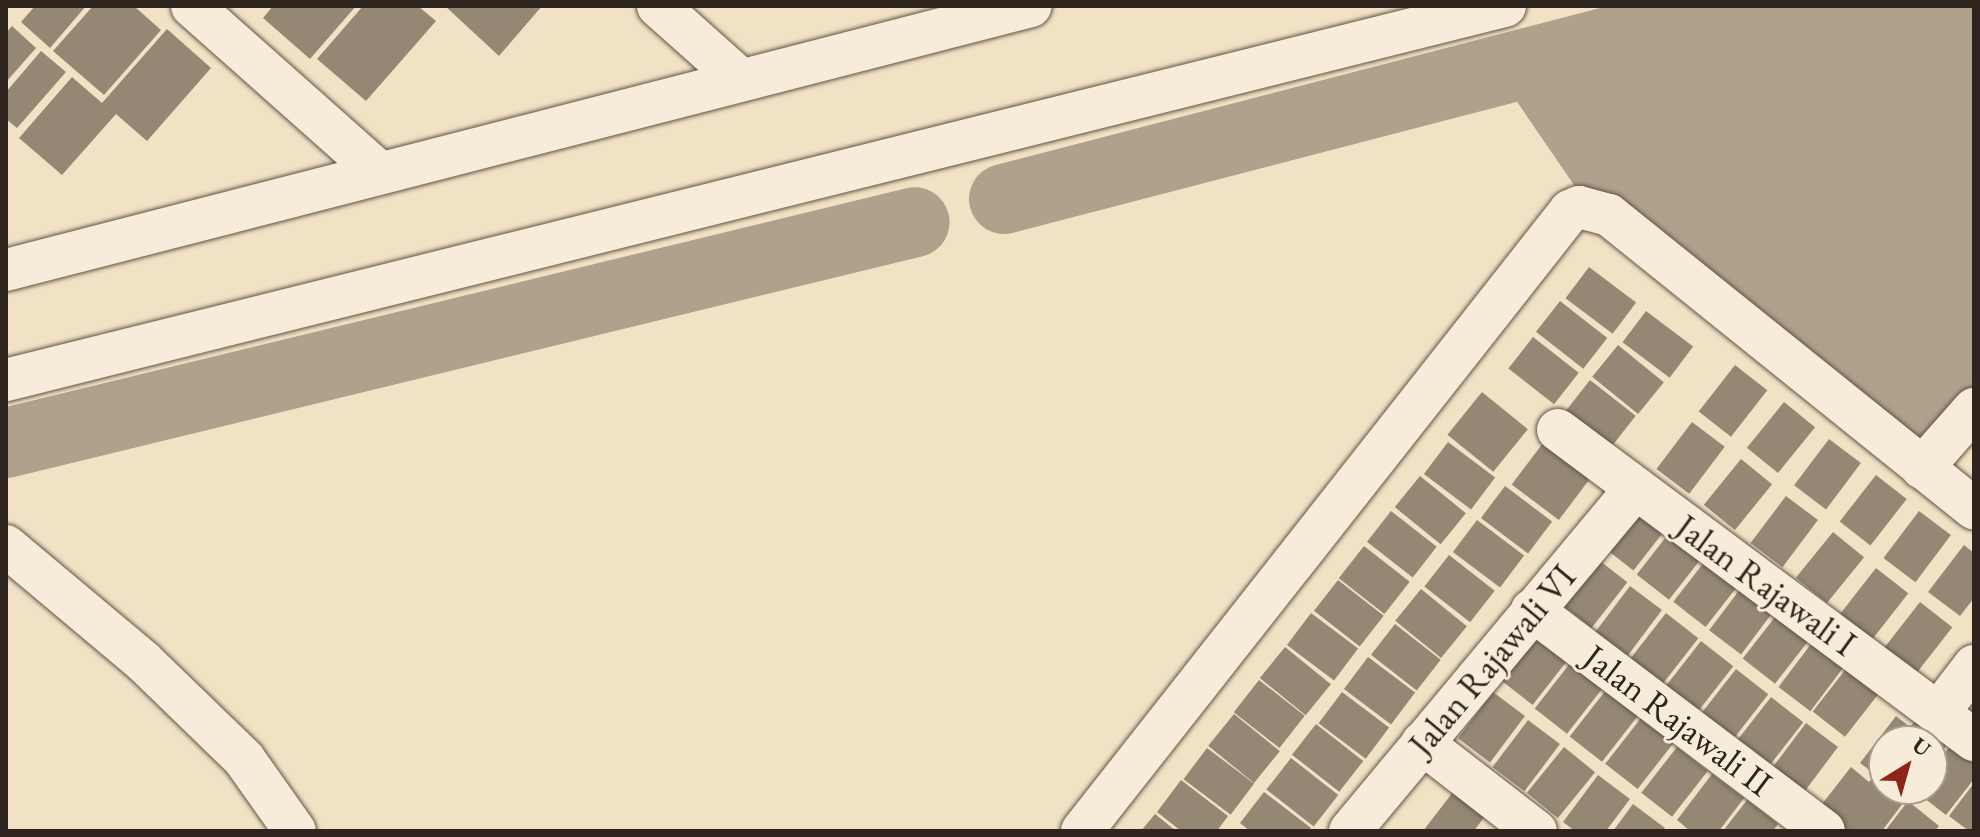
<!DOCTYPE html>
<style>
body{margin:0}
#map{position:relative;width:1980px;height:837px;overflow:hidden;background:#f2e2c5;font-family:"EB Garamond",serif}
div>[style]{position:absolute}
.water>*{inset:0;background:#b0a18c}
.river>*{height:70px;margin:-35px;padding:0 35px;transform-origin:35px;border-radius:35px;background:#b0a18c}
.building>*{inset:0;background:#948774;transform-origin:0 0}
.roads{filter:drop-shadow(0 0 2px #605447) drop-shadow(0 0 2px #605447)}
.minor>*{height:42px;margin:-21px;padding:0 21px;transform-origin:21px;border-radius:21px;background:#f7ecd9}
span{translate:-50% -50%;white-space:nowrap;text-align:center;line-height:1.15;-webkit-text-stroke:6px #f7ecd9;paint-order:stroke}
.street-label{font-size:36px;color:#2f241d}
.frame{position:absolute;inset:0;border:8px solid #2f241d;pointer-events:none}
.north{position:absolute;left:1868px;top:725px;width:80px;height:80px;box-sizing:border-box;background:#f7ecd9;border:2px solid #a79c8e;border-radius:50%;rotate:37deg;font-size:22px;font-weight:700;line-height:32px;text-align:center;color:#2f241d}
.north::after{content:'';display:block;margin:auto;width:28px;height:36px;background:#8f2418;clip-path:polygon(50% 0,100% 100%,50% 72%,0 100%)}
</style>
<div id="map">
<div class="water">
<div style="clip-path:polygon(1747px 6px,1974px 6px,1974px 409px,1922px 468px,1589px 207px,1496px 71px)"></div>
</div>
<div class="river">
<div style="left:1004px;top:199px;width:768px;rotate:-14.56deg"></div>
<div style="left:6px;top:443px;width:935px;rotate:-13.66deg"></div>
</div>
<div class="building">
<div style="clip-path:polygon(35px 6px,86px 6px,50px 48px,21px 22px)"></div>
<div style="clip-path:polygon(93px 6px,134px 6px,161px 30px,104px 95px,53px 51px)"></div>
<div style="clip-path:polygon(273px 6px,356px 6px,310px 59px,263px 18px)"></div>
<div style="clip-path:polygon(363px 6px,418px 6px,436px 21px,366px 101px,317px 59px)"></div>
<div style="clip-path:polygon(445px 6px,542px 6px,499px 56px)"></div>
<div style="clip-path:polygon(12px 26px,36px 48px,6px 82px,6px 33px)"></div>
<div style="clip-path:polygon(167px 29px,211px 68px,147px 141px,116px 114px,62px 175px,19px 138px,72px 77px,102px 103px)"></div>
<div style="clip-path:polygon(41px 51px,66px 72px,17px 128px,6px 119px,6px 92px)"></div>
<div style="left:1589px;top:267px;width:59px;height:39px;rotate:37deg"></div>
<div style="left:1560px;top:301px;width:60px;height:39px;rotate:38deg"></div>
<div style="left:1646px;top:311px;width:59px;height:39px;rotate:37deg"></div>
<div style="left:1533px;top:337px;width:58px;height:40px;rotate:38deg"></div>
<div style="left:1618px;top:345px;width:59px;height:41px;rotate:39deg"></div>
<div style="left:1735px;top:365px;width:41px;height:59px;rotate:38deg"></div>
<div style="left:1590px;top:380px;width:58px;height:41px;rotate:38deg"></div>
<div style="left:1482px;top:392px;width:59px;height:55px;rotate:39deg"></div>
<div style="left:1784px;top:402px;width:40px;height:59px;rotate:39deg"></div>
<div style="left:1692px;top:422px;width:41px;height:59px;rotate:37deg"></div>
<div style="left:1546px;top:439px;width:59px;height:57px;rotate:37deg"></div>
<div style="left:1829px;top:439px;width:40px;height:58px;rotate:37deg"></div>
<div style="left:1448px;top:442px;width:59px;height:40px;rotate:37deg"></div>
<div style="left:1741px;top:459px;width:40px;height:59px;rotate:39deg"></div>
<div style="left:1876px;top:475px;width:39px;height:59px;rotate:38deg"></div>
<div style="left:1420px;top:476px;width:59px;height:40px;rotate:39deg"></div>
<div style="left:1505px;top:486px;width:59px;height:40px;rotate:37deg"></div>
<div style="left:1786px;top:496px;width:40px;height:59px;rotate:37deg"></div>
<div style="left:1639px;top:500px;width:39px;height:59px;rotate:38deg"></div>
<div style="left:1391px;top:511px;width:58px;height:39px;rotate:38deg"></div>
<div style="left:1919px;top:511px;width:40px;height:59px;rotate:37deg"></div>
<div style="left:1477px;top:520px;width:59px;height:40px;rotate:37deg"></div>
<div style="left:1673px;top:528px;width:41px;height:59px;rotate:38deg"></div>
<div style="left:1833px;top:532px;width:40px;height:59px;rotate:39deg"></div>
<div style="clip-path:polygon(1964px 545px,1974px 553px,1974px 598px,1960px 616px,1928px 592px)"></div>
<div style="left:1364px;top:546px;width:58px;height:41px;rotate:38deg"></div>
<div style="left:1449px;top:555px;width:58px;height:40px;rotate:38deg"></div>
<div style="left:1709px;top:556px;width:41px;height:58px;rotate:38deg"></div>
<div style="left:1595px;top:557px;width:41px;height:58px;rotate:38deg"></div>
<div style="left:1876px;top:568px;width:41px;height:59px;rotate:38deg"></div>
<div style="left:1338px;top:580px;width:58px;height:39px;rotate:38deg"></div>
<div style="left:1744px;top:584px;width:40px;height:58px;rotate:37deg"></div>
<div style="left:1630px;top:586px;width:40px;height:58px;rotate:37deg"></div>
<div style="left:1421px;top:589px;width:59px;height:41px;rotate:39deg"></div>
<div style="left:1920px;top:602px;width:41px;height:59px;rotate:38deg"></div>
<div style="left:1779px;top:612px;width:41px;height:59px;rotate:38deg"></div>
<div style="left:1311px;top:613px;width:59px;height:40px;rotate:37deg"></div>
<div style="left:1666px;top:613px;width:41px;height:58px;rotate:38deg"></div>
<div style="left:1395px;top:624px;width:58px;height:39px;rotate:38deg"></div>
<div style="left:1536px;top:634px;width:41px;height:58px;rotate:38deg"></div>
<div style="left:1814px;top:640px;width:40px;height:59px;rotate:37deg"></div>
<div style="left:1701px;top:641px;width:41px;height:58px;rotate:38deg"></div>
<div style="left:1285px;top:647px;width:59px;height:40px;rotate:39deg"></div>
<div style="left:1368px;top:657px;width:59px;height:40px;rotate:37deg"></div>
<div style="left:1571px;top:662px;width:41px;height:59px;rotate:38deg"></div>
<div style="left:1849px;top:665px;width:41px;height:59px;rotate:38deg"></div>
<div style="left:1736px;top:669px;width:41px;height:59px;rotate:38deg"></div>
<div style="left:1259px;top:680px;width:58px;height:41px;rotate:38deg"></div>
<div style="left:1606px;top:690px;width:41px;height:59px;rotate:38deg"></div>
<div style="left:1342px;top:692px;width:59px;height:39px;rotate:37deg"></div>
<div style="left:1493px;top:692px;width:40px;height:58px;rotate:37deg"></div>
<div style="left:1771px;top:697px;width:41px;height:59px;rotate:38deg"></div>
<div style="left:1234px;top:714px;width:59px;height:41px;rotate:39deg"></div>
<div style="clip-path:polygon(1896px 716px,1910px 727px,1918px 718px,1949px 742px,1932px 764px,1932px 741px,1884px 741px,1884px 781px,1860px 763px)"></div>
<div style="left:1641px;top:718px;width:41px;height:58px;rotate:38deg"></div>
<div style="left:1528px;top:720px;width:40px;height:59px;rotate:37deg"></div>
<div style="left:1806px;top:723px;width:40px;height:58px;rotate:37deg"></div>
<div style="left:1316px;top:724px;width:60px;height:39px;rotate:38deg"></div>
<div style="clip-path:polygon(1951px 745px,1974px 762px,1974px 779px,1946px 815px,1915px 791px,1932px 789px,1932px 769px)"></div>
<div style="left:1564px;top:747px;width:40px;height:59px;rotate:39deg"></div>
<div style="left:1677px;top:747px;width:39px;height:58px;rotate:38deg"></div>
<div style="left:1207px;top:748px;width:59px;height:39px;rotate:37deg"></div>
<div style="left:1291px;top:758px;width:60px;height:40px;rotate:38deg"></div>
<div style="clip-path:polygon(1851px 767px,1869px 782px,1874px 775px,1884px 789px,1906px 799px,1882px 831px,1838px 831px,1815px 813px)"></div>
<div style="clip-path:polygon(1712px 774px,1744px 798px,1719px 831px,1690px 831px,1677px 820px)"></div>
<div style="clip-path:polygon(1598px 775px,1630px 799px,1606px 831px,1575px 831px,1563px 822px)"></div>
<div style="clip-path:polygon(1181px 780px,1228px 816px,1217px 831px,1181px 831px,1157px 812px)"></div>
<div style="clip-path:polygon(1974px 783px,1974px 831px,1969px 831px,1949px 816px)"></div>
<div style="clip-path:polygon(1264px 792px,1311px 828px,1309px 831px,1250px 831px,1240px 823px)"></div>
<div style="clip-path:polygon(1453px 792px,1485px 816px,1474px 831px,1423px 831px)"></div>
<div style="clip-path:polygon(1747px 800px,1778px 824px,1773px 831px,1723px 831px)"></div>
<div style="clip-path:polygon(1908px 801px,1939px 826px,1935px 831px,1885px 831px)"></div>
<div style="clip-path:polygon(1633px 804px,1665px 828px,1663px 831px,1613px 831px)"></div>
<div style="clip-path:polygon(1155px 814px,1176px 831px,1141px 831px)"></div>
</div>
<div class="roads">
<div class="minor">
<div style="left:192px;top:6px;width:250px;rotate:41.6deg"></div>
<div style="left:658px;top:6px;width:111px;rotate:41.7deg"></div>
<div style="left:6px;top:270px;width:1058px;rotate:-14.44deg"></div>
<div style="left:6px;top:380px;width:1545px;rotate:-14.01deg"></div>
<div style="left:1558px;top:430px;width:519px;rotate:36.69deg"></div>
<div style="left:1922px;top:468px;width:79px;rotate:-48.6deg"></div>
<div style="left:6px;top:546px;width:179px;rotate:40deg"></div>
<div style="left:143px;top:661px;width:141px;rotate:44.1deg"></div>
<div style="left:244px;top:759px;width:88px;rotate:54.7deg"></div>
<div style="left:1532px;top:610px;width:366px;rotate:37.1deg"></div>
<div style="left:1939px;top:712px;width:58px;rotate:-52.7deg"></div>
<div style="left:1422px;top:743px;width:144px;rotate:37.7deg"></div>
<div style="left:1082px;top:831px;width:789px;rotate:-51.79deg"></div>
<div style="left:1570px;top:211px;width:10px;rotate:-24deg"></div>
<div style="left:1579px;top:207px;width:31px;rotate:15deg"></div>
<div style="left:1609px;top:215px;width:468px;rotate:38.8deg"></div>
<div style="left:1350px;top:831px;width:445px;rotate:-50.2deg"></div>
</div>
</div>
<div class="street-label">
<span style="left:1766px;top:585px;rotate:36deg">Jalan Rajawali I</span>
<span style="left:1492px;top:660px;rotate:-50deg">Jalan Rajawali VI</span>
<span style="left:1678px;top:720px;rotate:37deg">Jalan Rajawali II</span>
</div>
<div class="frame"></div>
<div class="north">U</div>
</div>
